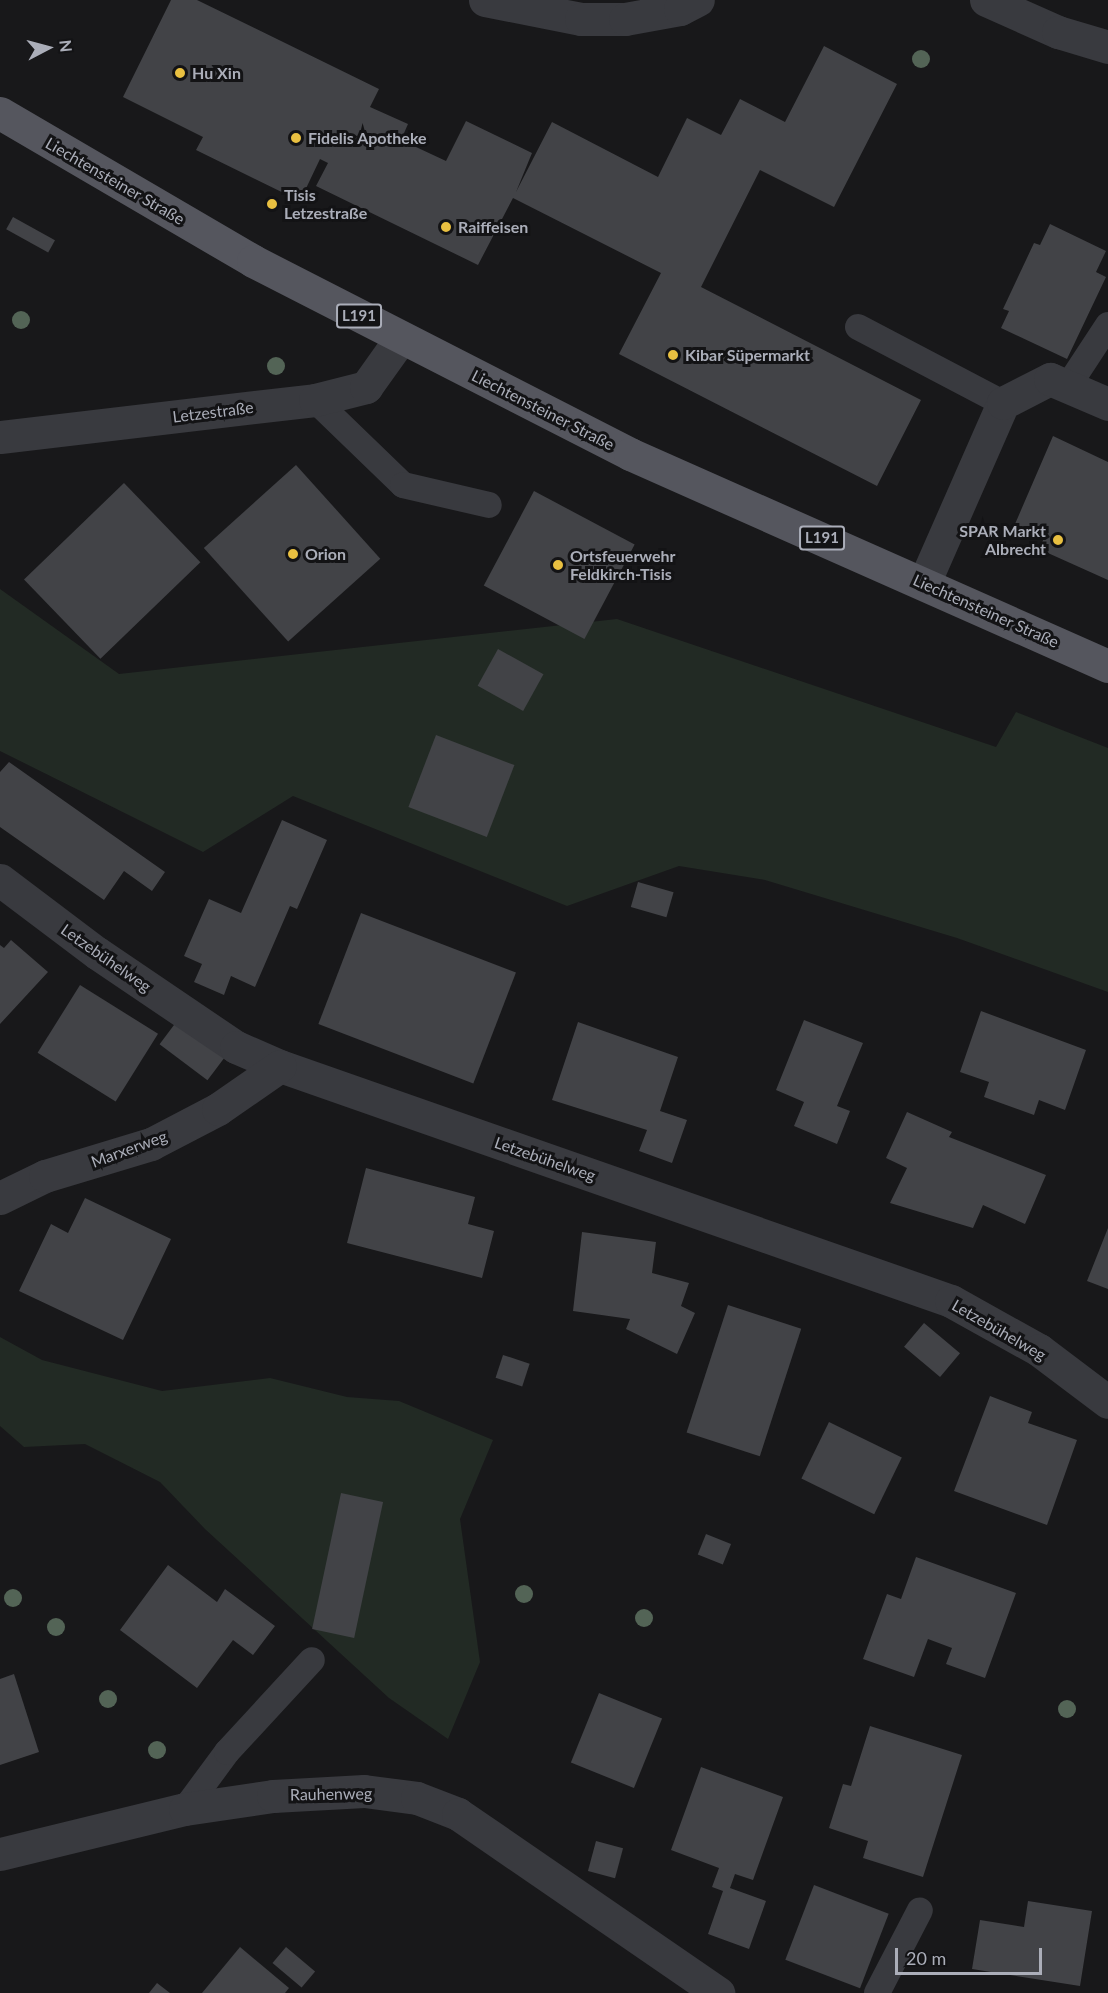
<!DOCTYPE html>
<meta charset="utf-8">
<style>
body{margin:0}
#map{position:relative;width:1108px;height:1993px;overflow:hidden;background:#18181a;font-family:Lato,sans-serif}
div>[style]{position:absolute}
.green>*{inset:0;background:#222a24}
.building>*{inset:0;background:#424347;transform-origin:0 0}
.service>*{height:26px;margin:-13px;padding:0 13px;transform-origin:13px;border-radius:13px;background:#393a3f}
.minor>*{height:33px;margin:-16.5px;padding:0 16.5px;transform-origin:16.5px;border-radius:16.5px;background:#393a3f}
.tertiary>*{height:33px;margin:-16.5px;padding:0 16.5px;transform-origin:16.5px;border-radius:16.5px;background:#393a3f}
.primary>*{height:33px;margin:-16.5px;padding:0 16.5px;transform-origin:16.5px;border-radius:16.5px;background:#55565e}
.trees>*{width:18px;height:18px;margin:-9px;border-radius:50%;background:#536456}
.dots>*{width:16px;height:16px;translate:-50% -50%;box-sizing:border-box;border:3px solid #131315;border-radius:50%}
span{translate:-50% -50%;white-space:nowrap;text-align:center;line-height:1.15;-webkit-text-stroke:6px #131315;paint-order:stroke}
.shield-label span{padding:2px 4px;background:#131315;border:2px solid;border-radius:4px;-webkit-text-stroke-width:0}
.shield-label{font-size:15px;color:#abaeb9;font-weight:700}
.poi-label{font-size:16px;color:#abaeb9;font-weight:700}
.left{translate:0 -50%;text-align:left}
.right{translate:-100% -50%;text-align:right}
.street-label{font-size:16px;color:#abaeb9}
.north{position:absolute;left:18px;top:18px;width:60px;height:60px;-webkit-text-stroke:4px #131315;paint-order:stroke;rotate:84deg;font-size:16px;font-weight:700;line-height:24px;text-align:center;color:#abaeb9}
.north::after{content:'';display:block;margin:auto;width:21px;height:27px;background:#abaeb9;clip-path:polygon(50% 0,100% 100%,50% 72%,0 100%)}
.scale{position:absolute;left:895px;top:1948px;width:147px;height:27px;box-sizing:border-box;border:3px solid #abaeb9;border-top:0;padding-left:8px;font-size:18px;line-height:21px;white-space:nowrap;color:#abaeb9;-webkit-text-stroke:4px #131315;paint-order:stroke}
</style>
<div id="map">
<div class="green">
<div style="clip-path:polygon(0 589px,119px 674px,617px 619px,996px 747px,1016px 712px,1108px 748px,1108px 992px,957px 938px,765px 880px,679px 866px,567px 906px,293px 796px,203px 852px,0 751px)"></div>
<div style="clip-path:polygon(0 1337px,42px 1360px,162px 1391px,270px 1378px,347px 1397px,399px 1401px,493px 1440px,460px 1519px,480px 1662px,448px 1739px,389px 1698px,205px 1529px,160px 1482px,85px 1444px,24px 1447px,0 1426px)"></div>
</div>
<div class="building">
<div style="clip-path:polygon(171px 0,197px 0,379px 89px,370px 107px,408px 124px,401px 140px,446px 161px,466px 121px,532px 153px,516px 192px,552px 122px,658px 177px,687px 118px,721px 135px,740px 99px,785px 122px,824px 46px,897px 84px,834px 207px,760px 170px,701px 287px,921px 400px,877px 486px,619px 354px,661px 273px,513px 198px,478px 265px,316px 186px,328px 163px,320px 159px,300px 201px,196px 150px,203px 137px,123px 97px)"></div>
<div style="left:13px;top:217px;width:48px;height:14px;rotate:29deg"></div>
<div style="clip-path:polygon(1050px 224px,1106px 251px,1096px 272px,1106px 277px,1067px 359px,1001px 328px,1009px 311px,1003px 309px,1034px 243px,1040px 245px)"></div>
<div style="clip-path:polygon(1053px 436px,1108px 462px,1108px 580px,1039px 549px,1045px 536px,1015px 524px)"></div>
<div style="left:296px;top:465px;width:126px;height:124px;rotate:48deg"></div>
<div style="left:124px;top:483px;width:110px;height:139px;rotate:46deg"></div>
<div style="left:534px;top:491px;width:114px;height:107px;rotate:28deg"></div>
<div style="left:498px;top:649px;width:52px;height:42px;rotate:29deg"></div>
<div style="left:436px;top:735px;width:84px;height:77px;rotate:21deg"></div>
<div style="clip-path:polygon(9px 762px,165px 872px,152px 891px,124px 871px,104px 900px,0 827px,0 772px)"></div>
<div style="clip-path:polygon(282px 820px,327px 840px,297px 909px,290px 906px,255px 987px,231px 976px,224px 995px,194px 982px,202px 964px,184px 956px,209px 899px,241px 913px)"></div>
<div style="left:638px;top:882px;width:37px;height:26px;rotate:16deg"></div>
<div style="left:361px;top:913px;width:166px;height:119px;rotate:21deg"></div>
<div style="clip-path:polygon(11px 940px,48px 972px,0 1024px,0 945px,4px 948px)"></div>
<div style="left:80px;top:985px;width:92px;height:80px;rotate:32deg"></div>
<div style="clip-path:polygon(981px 1011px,1086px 1050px,1065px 1110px,1039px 1100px,1034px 1115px,984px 1097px,989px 1082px,960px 1072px)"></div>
<div style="clip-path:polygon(804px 1020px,863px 1043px,837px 1106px,850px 1111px,837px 1144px,794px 1126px,804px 1102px,776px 1090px)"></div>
<div style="left:177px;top:1021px;width:60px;height:29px;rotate:37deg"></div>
<div style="clip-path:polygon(578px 1022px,678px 1057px,660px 1111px,687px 1120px,672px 1163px,639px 1151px,647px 1130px,552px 1100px)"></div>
<div style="clip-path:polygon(907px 1112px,952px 1132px,949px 1137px,1046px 1175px,1025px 1224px,983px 1205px,973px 1228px,890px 1203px,907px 1168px,886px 1158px)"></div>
<div style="clip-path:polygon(366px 1168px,475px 1197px,468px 1224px,494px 1231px,482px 1278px,347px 1243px)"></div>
<div style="clip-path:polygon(85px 1198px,171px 1239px,123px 1340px,19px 1291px,51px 1224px,68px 1233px)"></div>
<div style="clip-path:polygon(1108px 1228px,1108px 1289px,1087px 1281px)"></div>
<div style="clip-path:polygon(582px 1232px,656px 1242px,652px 1273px,689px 1283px,681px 1306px,695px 1313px,677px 1354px,626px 1329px,630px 1319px,573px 1311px)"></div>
<div style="left:728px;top:1305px;width:77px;height:134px;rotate:18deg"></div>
<div style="left:924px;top:1323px;width:47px;height:31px;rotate:40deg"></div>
<div style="left:503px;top:1355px;width:28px;height:24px;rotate:18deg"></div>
<div style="clip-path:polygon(990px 1396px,1032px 1412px,1028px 1423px,1077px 1440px,1047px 1525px,954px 1491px)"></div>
<div style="left:829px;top:1422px;width:81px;height:63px;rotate:26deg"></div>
<div style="left:341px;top:1493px;width:43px;height:139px;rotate:12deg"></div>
<div style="left:706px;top:1534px;width:27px;height:22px;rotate:22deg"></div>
<div style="clip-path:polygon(916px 1557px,1016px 1593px,985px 1678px,946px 1664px,952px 1648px,928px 1639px,914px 1677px,863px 1659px,887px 1594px,901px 1599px)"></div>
<div style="clip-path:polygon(168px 1565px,217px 1602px,225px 1589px,275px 1626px,253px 1655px,233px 1640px,197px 1688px,120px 1630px)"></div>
<div style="clip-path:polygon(14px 1674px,39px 1752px,0 1765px,0 1679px)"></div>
<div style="left:599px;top:1693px;width:68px;height:75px;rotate:22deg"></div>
<div style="clip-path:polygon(870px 1726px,962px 1755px,923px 1877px,863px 1858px,868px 1841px,829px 1828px,843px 1784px,851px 1786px)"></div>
<div style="clip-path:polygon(701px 1767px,783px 1797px,753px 1880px,735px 1874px,730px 1888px,766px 1901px,749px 1949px,708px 1934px,723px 1891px,712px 1887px,719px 1868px,671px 1850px)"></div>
<div style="left:596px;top:1841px;width:28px;height:31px;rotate:15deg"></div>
<div style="left:814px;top:1885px;width:80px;height:80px;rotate:21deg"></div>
<div style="clip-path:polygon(1028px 1901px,1092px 1911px,1080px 1986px,972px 1969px,980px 1920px,1024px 1927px)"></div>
<div style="clip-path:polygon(240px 1947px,289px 1988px,285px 1993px,202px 1993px)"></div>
<div style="left:286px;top:1947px;width:38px;height:21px;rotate:40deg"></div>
<div style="clip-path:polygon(157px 1983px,170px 1993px,149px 1993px)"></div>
</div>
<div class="service">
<div style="left:858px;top:327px;width:164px;rotate:27.7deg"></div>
<div style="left:1068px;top:386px;width:73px;rotate:-56.7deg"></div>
<div style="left:315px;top:400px;width:122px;rotate:44deg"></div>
<div style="left:403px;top:485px;width:88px;rotate:13.1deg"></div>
<div style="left:185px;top:1809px;width:71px;rotate:-53.6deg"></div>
<div style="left:227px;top:1752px;width:125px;rotate:-47.3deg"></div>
<div style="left:877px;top:1993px;width:93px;rotate:-62.6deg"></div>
</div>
<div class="minor">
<div style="left:986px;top:0;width:79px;rotate:24deg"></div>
<div style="left:1058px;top:32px;width:52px;rotate:16.7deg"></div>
<div style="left:0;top:437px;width:317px;rotate:-6.7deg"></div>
<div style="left:315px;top:400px;width:53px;rotate:-14.3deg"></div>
<div style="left:366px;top:387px;width:60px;rotate:-54.5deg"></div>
<div style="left:924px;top:583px;width:197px;rotate:-66.3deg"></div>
<div style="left:1003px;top:403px;width:53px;rotate:-27.1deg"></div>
<div style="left:1050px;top:379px;width:63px;rotate:23.3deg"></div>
<div style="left:0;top:880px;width:121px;rotate:37deg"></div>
<div style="left:97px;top:953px;width:168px;rotate:34.1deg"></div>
<div style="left:236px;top:1047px;width:48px;rotate:23.4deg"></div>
<div style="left:280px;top:1066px;width:711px;rotate:19.3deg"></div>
<div style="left:951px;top:1301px;width:101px;rotate:29.1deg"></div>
<div style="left:1039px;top:1350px;width:86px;rotate:37deg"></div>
<div style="left:0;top:1198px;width:50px;rotate:-26.1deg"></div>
<div style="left:45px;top:1176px;width:111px;rotate:-16.8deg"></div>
<div style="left:151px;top:1144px;width:76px;rotate:-27.6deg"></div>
<div style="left:218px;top:1109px;width:75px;rotate:-34.7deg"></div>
<div style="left:0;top:1854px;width:190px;rotate:-13.7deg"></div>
<div style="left:185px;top:1809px;width:89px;rotate:-8.4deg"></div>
<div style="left:273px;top:1796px;width:91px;rotate:-3.1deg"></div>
<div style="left:364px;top:1791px;width:53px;rotate:7.5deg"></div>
<div style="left:417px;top:1798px;width:44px;rotate:21.3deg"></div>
<div style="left:458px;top:1814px;width:316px;rotate:34.5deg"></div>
</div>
<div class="tertiary">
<div style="left:485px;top:0;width:98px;rotate:11.2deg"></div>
<div style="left:581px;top:19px;width:44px"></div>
<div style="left:625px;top:19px;width:56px;rotate:-10.3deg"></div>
<div style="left:680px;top:9px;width:20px;rotate:-27deg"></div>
</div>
<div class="primary">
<div style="left:0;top:113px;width:293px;rotate:30.3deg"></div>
<div style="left:253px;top:261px;width:424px;rotate:27.1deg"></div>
<div style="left:630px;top:454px;width:523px;rotate:23.92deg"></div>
</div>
<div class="trees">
<div style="left:921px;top:59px"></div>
<div style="left:21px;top:320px"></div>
<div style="left:276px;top:366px"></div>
<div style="left:524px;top:1594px"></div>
<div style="left:13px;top:1598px"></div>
<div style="left:644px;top:1618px"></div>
<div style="left:56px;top:1627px"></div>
<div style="left:108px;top:1699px"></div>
<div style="left:1067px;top:1709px"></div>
<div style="left:157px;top:1750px"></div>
</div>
<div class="dots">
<div style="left:180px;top:73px;background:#e9c041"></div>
<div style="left:296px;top:138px;background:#e9c041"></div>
<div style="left:272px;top:204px;background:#e9c041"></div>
<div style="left:446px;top:227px;background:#e9c041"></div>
<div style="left:673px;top:355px;background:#e9c041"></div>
<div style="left:1058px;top:540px;background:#e9c041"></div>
<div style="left:293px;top:554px;background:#e9c041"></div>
<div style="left:558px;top:565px;background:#e9c041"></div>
</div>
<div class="shield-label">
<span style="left:359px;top:316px">L191</span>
<span style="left:822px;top:538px">L191</span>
</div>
<div class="poi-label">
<span class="left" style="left:192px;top:73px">Hu Xin</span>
<span class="left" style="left:308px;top:138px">Fidelis Apotheke</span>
<span class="left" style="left:284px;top:204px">Tisis<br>Letzestraße</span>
<span class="left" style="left:458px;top:227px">Raiffeisen</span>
<span class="left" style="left:685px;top:355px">Kibar Süpermarkt</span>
<span class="right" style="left:1046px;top:540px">SPAR Markt<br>Albrecht</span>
<span class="left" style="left:305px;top:554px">Orion</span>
<span class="left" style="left:570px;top:565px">Ortsfeuerwehr<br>Feldkirch-Tisis</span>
</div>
<div class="street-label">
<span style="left:115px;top:181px;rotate:30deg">Liechtensteiner Straße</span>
<span style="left:543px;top:410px;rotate:27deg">Liechtensteiner Straße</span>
<span style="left:213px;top:412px;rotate:-7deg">Letzestraße</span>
<span style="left:986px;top:611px;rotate:24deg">Liechtensteiner Straße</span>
<span style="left:106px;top:958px;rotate:35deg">Letzebühelweg</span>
<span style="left:129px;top:1149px;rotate:-20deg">Marxerweg</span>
<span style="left:545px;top:1159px;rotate:19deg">Letzebühelweg</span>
<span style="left:999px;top:1330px;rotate:30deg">Letzebühelweg</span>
<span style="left:331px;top:1794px;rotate:-1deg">Rauhenweg</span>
</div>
<div class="north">N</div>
<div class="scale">20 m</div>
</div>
